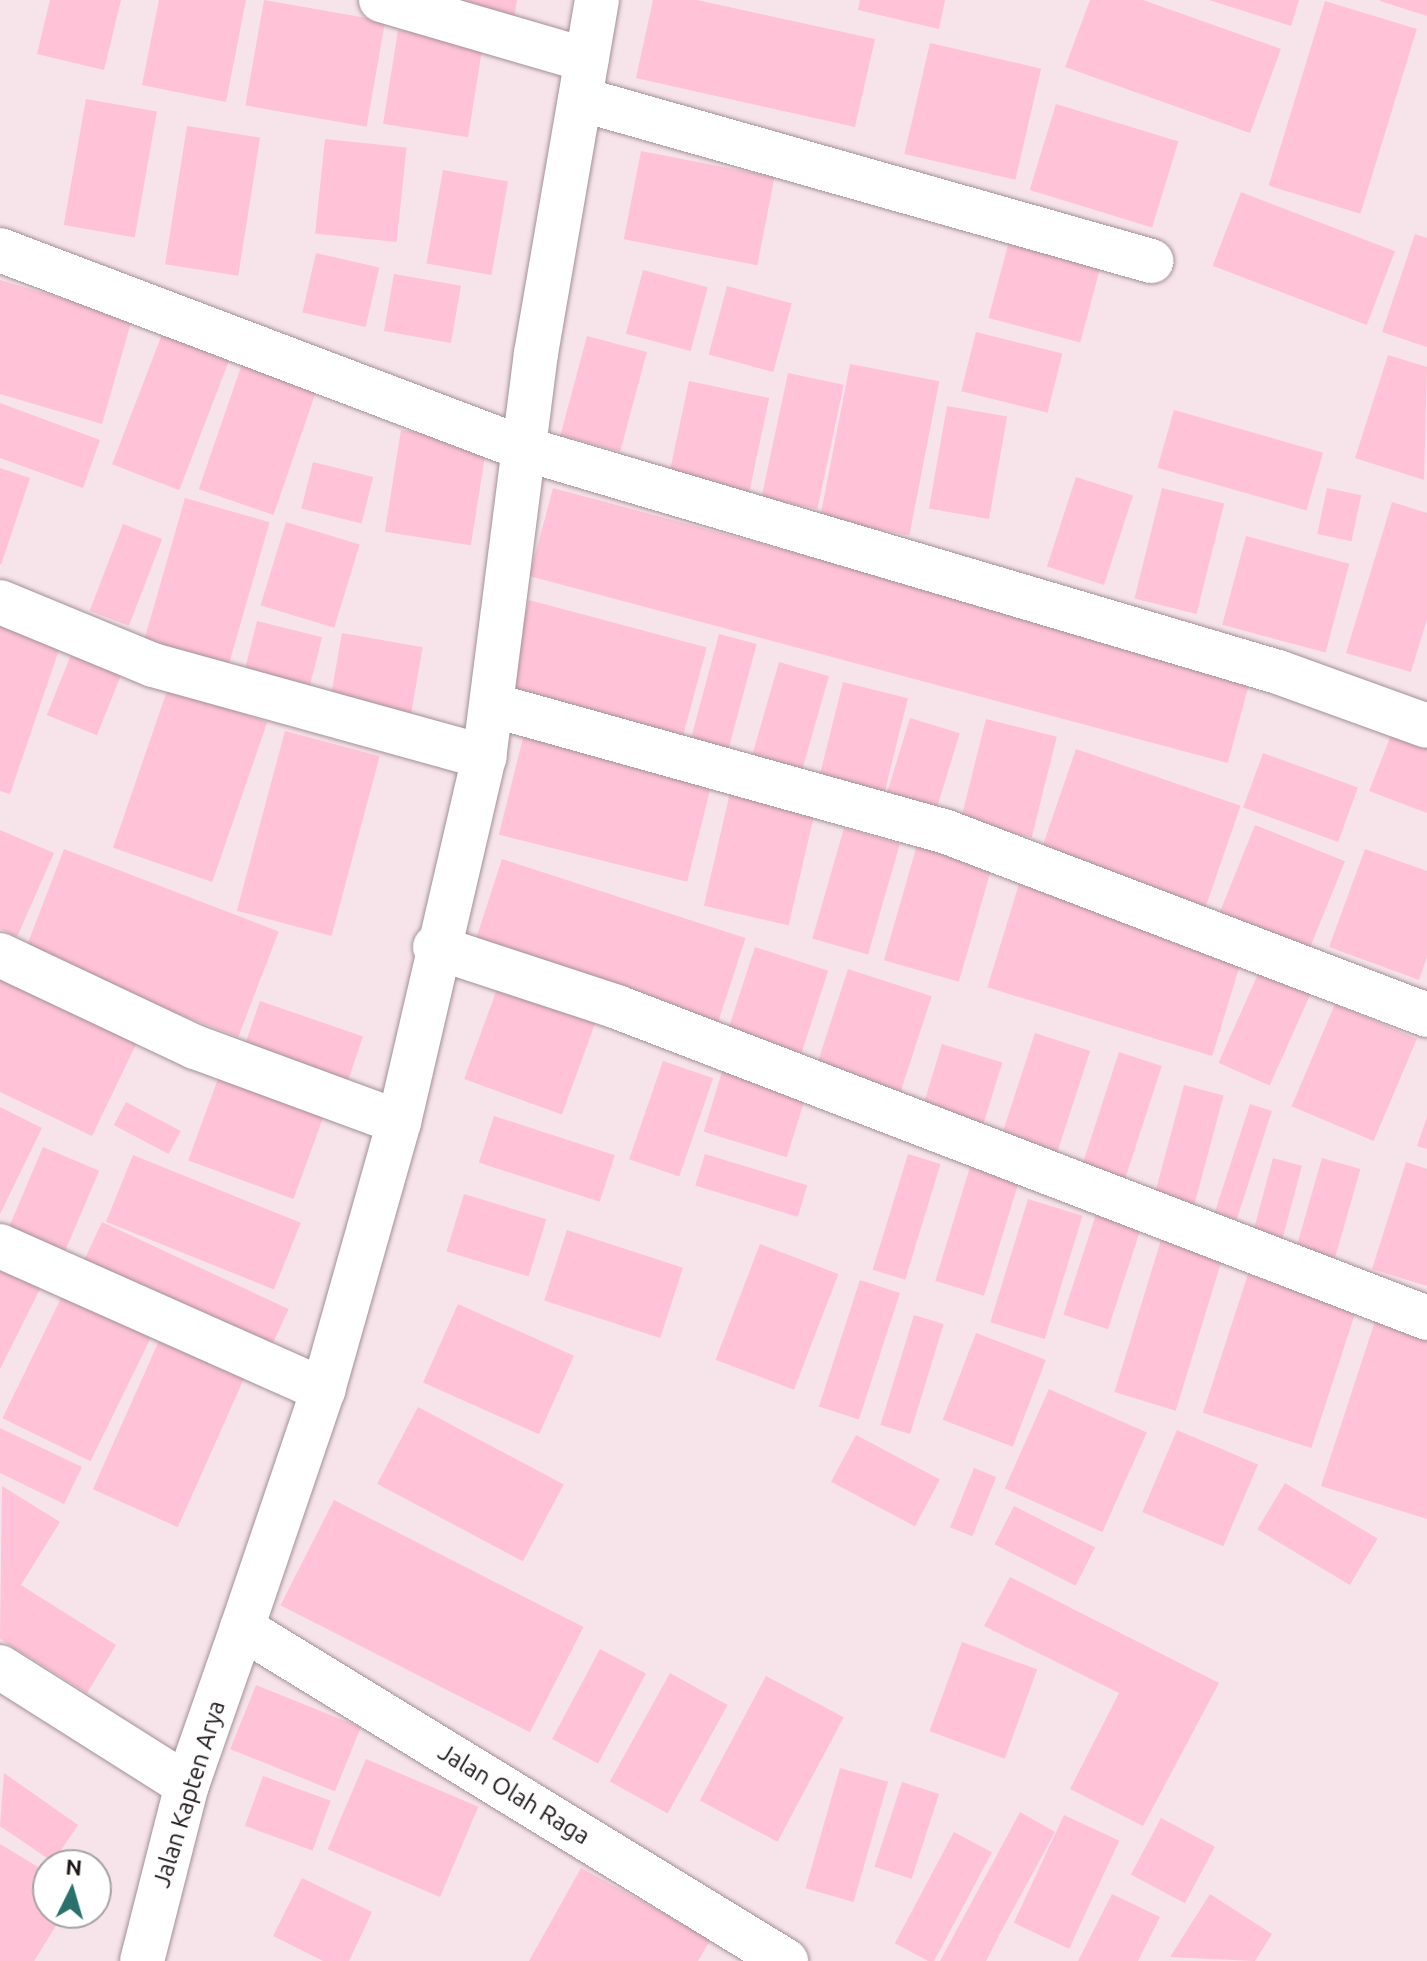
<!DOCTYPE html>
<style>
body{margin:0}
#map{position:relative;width:1427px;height:1961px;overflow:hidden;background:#f7e4ea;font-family:Ubuntu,sans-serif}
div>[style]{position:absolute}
.building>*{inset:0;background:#ffc2d6;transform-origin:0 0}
.roads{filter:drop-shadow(0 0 2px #a39197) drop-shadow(0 0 2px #a39197)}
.street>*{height:44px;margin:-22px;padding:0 22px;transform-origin:22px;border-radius:22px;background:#fff}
.secondary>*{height:44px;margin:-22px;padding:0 22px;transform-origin:22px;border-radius:22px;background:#fff}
span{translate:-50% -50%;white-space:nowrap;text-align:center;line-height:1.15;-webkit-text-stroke:7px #fff;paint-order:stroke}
.street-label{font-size:24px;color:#1d1719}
.north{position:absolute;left:32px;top:1849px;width:80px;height:80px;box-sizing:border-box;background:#fff;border:2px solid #a5a2a3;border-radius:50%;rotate:5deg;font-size:22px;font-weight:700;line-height:32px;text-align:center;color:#1d1719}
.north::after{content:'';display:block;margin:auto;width:28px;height:36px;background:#29726c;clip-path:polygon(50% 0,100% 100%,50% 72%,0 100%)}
</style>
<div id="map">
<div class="building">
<div style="clip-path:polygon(50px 0,121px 0,104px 70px,37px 54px)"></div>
<div style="clip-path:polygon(159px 0,246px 0,226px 102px,142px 85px)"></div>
<div style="left:264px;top:0;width:123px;height:107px;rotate:10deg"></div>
<div style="clip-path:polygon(430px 0,517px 0,514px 21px)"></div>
<div style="clip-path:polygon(653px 0,697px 0,875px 39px,855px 127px,636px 78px)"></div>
<div style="clip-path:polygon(860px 0,945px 0,939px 29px,858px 10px)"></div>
<div style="clip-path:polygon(1090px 0,1143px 0,1281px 49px,1250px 133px,1065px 67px)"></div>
<div style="clip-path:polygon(1209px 0,1299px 0,1291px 26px)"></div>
<div style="clip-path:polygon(1380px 0,1427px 0,1427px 16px,1380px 1px)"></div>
<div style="left:1325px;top:1px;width:96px;height:193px;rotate:17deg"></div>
<div style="left:398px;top:30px;width:86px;height:95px;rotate:9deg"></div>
<div style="left:930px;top:43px;width:114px;height:114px;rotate:13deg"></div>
<div style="left:86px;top:99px;width:72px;height:128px;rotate:10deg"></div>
<div style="left:1056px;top:104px;width:128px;height:90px;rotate:17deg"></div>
<div style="left:187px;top:126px;width:74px;height:140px;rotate:9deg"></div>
<div style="left:325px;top:139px;width:82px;height:95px;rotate:6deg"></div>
<div style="left:641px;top:151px;width:136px;height:90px;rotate:11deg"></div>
<div style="left:443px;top:170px;width:66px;height:95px;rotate:10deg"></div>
<div style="left:1241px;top:192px;width:165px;height:79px;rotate:21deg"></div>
<div style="left:1012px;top:230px;width:95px;height:91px;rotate:15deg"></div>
<div style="clip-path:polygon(1415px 234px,1427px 238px,1427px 347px,1382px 332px)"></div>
<div style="left:316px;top:253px;width:65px;height:61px;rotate:13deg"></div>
<div style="left:643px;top:270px;width:67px;height:66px;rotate:15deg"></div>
<div style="left:394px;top:274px;width:68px;height:58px;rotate:10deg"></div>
<div style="clip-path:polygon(0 280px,132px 319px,102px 424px,0 394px)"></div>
<div style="left:727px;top:286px;width:67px;height:71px;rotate:15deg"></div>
<div style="left:164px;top:329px;width:72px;height:145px;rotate:21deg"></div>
<div style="left:976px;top:332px;width:89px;height:61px;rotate:14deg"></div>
<div style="left:587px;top:336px;width:62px;height:103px;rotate:15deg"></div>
<div style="left:245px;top:355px;width:79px;height:142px;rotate:19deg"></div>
<div style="clip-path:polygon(1388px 355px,1427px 367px,1424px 480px,1355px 458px)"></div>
<div style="left:850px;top:364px;width:91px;height:157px;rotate:11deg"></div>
<div style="left:788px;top:373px;width:57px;height:127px;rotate:12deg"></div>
<div style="left:689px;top:381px;width:82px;height:99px;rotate:12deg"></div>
<div style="clip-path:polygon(0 403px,100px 440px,83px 488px,0 458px)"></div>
<div style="left:947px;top:406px;width:61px;height:104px;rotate:10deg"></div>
<div style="left:1174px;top:410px;width:155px;height:60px;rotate:16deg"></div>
<div style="left:401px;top:430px;width:87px;height:103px;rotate:9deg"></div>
<div style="left:313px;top:462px;width:62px;height:48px;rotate:14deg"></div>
<div style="clip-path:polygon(0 468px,30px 478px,1px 565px,0 564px)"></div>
<div style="left:1076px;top:477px;width:60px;height:94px;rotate:18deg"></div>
<div style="left:553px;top:488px;width:723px;height:91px;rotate:15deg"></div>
<div style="left:1162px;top:488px;width:64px;height:114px;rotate:14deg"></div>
<div style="left:1327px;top:488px;width:35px;height:47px;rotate:12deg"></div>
<div style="left:185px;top:498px;width:88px;height:159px;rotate:16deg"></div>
<div style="clip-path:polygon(1392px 502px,1427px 513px,1427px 619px,1411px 672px,1346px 653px)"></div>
<div style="left:286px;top:522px;width:77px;height:87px;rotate:17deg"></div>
<div style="left:123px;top:524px;width:42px;height:93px;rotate:21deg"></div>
<div style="left:1246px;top:536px;width:107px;height:92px;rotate:15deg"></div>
<div style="left:529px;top:600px;width:184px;height:96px;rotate:15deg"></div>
<div style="clip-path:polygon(0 617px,63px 638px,10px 794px,0 791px)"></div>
<div style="left:257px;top:621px;width:67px;height:65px;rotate:14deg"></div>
<div style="left:342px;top:633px;width:82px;height:73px;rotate:10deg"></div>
<div style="left:719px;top:634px;width:39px;height:109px;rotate:15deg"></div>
<div style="left:73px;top:650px;width:54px;height:70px;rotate:22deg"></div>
<div style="left:779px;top:662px;width:52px;height:108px;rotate:16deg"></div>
<div style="left:843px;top:682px;width:67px;height:99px;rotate:14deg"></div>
<div style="left:168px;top:688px;width:105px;height:169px;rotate:19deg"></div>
<div style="left:910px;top:718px;width:52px;height:94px;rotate:17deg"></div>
<div style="left:986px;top:719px;width:73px;height:104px;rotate:14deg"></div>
<div style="clip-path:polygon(1397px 720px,1427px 732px,1427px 813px,1369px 791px)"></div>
<div style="left:525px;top:730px;width:194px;height:108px;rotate:14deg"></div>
<div style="left:285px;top:731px;width:98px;height:186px;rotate:15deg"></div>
<div style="left:1076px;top:749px;width:174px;height:112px;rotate:19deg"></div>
<div style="left:1263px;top:753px;width:101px;height:58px;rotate:20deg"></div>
<div style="left:732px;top:784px;width:87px;height:125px;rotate:13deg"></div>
<div style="left:1255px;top:825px;width:97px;height:100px;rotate:22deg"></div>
<div style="left:844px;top:828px;width:58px;height:115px;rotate:16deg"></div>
<div style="clip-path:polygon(0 830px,54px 853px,17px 937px,0 929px)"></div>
<div style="left:917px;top:845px;width:78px;height:120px;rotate:16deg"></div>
<div style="left:64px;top:849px;width:230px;height:113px;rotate:21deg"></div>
<div style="clip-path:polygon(1365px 849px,1427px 871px,1427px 957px,1419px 980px,1329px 947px)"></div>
<div style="left:502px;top:859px;width:256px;height:88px;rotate:18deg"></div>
<div style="left:1019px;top:884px;width:235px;height:108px;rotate:17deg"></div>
<div style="left:755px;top:947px;width:77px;height:92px;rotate:18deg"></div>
<div style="clip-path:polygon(0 964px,141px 1034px,92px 1136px,0 1092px)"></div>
<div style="left:1262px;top:965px;width:56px;height:107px;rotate:24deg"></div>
<div style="left:848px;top:969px;width:88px;height:104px;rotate:18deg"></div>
<div style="left:498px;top:986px;width:104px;height:99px;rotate:20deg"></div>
<div style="left:260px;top:1001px;width:109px;height:56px;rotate:19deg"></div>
<div style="left:1335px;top:1004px;width:89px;height:111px;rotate:23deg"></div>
<div style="left:1035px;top:1033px;width:58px;height:116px;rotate:18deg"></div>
<div style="left:942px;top:1044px;width:63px;height:70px;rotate:17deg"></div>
<div style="left:1119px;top:1052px;width:45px;height:128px;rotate:18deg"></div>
<div style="left:663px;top:1061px;width:53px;height:104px;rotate:19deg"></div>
<div style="left:725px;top:1062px;width:87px;height:73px;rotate:17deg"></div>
<div style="left:219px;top:1076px;width:112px;height:90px;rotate:20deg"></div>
<div style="left:1184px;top:1085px;width:41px;height:120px;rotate:15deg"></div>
<div style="left:126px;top:1102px;width:62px;height:26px;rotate:28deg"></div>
<div style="left:1250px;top:1104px;width:23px;height:114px;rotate:18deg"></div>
<div style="clip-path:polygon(0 1107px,42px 1128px,0 1214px)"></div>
<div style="left:494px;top:1116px;width:127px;height:49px;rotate:18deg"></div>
<div style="clip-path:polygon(1427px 1117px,1427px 1149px,1417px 1146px)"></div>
<div style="left:43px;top:1147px;width:61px;height:88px;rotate:23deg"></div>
<div style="left:705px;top:1154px;width:107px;height:33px;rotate:17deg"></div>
<div style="left:908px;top:1154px;width:34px;height:121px;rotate:17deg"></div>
<div style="left:133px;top:1155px;width:181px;height:72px;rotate:22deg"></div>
<div style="left:1273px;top:1158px;width:30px;height:81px;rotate:15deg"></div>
<div style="left:1322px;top:1158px;width:40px;height:99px;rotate:16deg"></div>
<div style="clip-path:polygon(1406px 1162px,1427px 1169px,1427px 1286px,1372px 1269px)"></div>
<div style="left:970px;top:1167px;width:51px;height:119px;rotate:17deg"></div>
<div style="left:464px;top:1194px;width:86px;height:60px;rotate:17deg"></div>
<div style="left:1028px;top:1199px;width:57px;height:129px;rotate:17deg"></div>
<div style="left:1097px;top:1211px;width:47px;height:109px;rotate:18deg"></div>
<div style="left:102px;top:1222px;width:206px;height:52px;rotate:25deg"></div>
<div style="left:567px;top:1230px;width:122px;height:74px;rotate:18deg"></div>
<div style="left:1161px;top:1240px;width:64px;height:159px;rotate:17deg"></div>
<div style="left:760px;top:1244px;width:84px;height:124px;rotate:21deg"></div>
<div style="clip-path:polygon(0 1255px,46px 1277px,0 1369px)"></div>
<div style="left:1248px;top:1274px;width:114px;height:146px;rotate:18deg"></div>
<div style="left:860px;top:1280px;width:42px;height:133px;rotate:18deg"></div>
<div style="left:66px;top:1288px;width:98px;height:145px;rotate:26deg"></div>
<div style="left:458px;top:1304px;width:127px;height:86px;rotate:24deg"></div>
<div style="left:914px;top:1315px;width:31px;height:115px;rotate:17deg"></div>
<div style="clip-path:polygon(1375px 1321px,1427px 1338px,1427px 1519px,1321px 1486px)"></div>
<div style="left:976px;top:1333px;width:75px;height:93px;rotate:21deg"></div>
<div style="left:162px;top:1334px;width:93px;height:170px;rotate:24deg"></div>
<div style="left:1049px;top:1389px;width:107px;height:109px;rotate:24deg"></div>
<div style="left:418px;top:1407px;width:165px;height:87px;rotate:28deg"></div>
<div style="clip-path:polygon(0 1428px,82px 1467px,64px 1504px,0 1473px)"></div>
<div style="left:1177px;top:1430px;width:88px;height:89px;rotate:23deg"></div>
<div style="left:856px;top:1435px;width:95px;height:53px;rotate:28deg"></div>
<div style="left:974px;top:1468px;width:24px;height:64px;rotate:22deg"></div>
<div style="left:1285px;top:1483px;width:108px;height:54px;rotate:31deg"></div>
<div style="clip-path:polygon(2px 1486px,60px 1522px,21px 1585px,116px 1645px,87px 1693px,0 1639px)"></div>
<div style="left:334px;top:1500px;width:280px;height:118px;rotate:27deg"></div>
<div style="left:1014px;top:1506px;width:91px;height:43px;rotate:27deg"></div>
<div style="clip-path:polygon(1010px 1577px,1219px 1683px,1143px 1826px,1070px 1789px,1119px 1693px,984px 1626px)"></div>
<div style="left:962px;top:1642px;width:80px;height:95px;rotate:20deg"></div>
<div style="left:600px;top:1649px;width:52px;height:102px;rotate:28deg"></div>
<div style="left:670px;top:1673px;width:66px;height:124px;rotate:29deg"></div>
<div style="left:766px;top:1676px;width:88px;height:141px;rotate:28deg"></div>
<div style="left:256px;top:1685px;width:113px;height:69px;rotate:22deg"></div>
<div style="left:366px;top:1759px;width:122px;height:98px;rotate:23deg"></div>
<div style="left:840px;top:1768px;width:50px;height:125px;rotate:16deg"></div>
<div style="clip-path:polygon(4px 1773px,78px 1825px,53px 1862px,0 1826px)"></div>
<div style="left:263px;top:1776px;width:72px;height:53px;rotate:20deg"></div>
<div style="left:902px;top:1782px;width:39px;height:89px;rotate:18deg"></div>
<div style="clip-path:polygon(1020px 1812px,1055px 1832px,1004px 1926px,986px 1961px,940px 1961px)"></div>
<div style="left:1064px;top:1815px;width:61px;height:119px;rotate:25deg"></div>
<div style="left:1161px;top:1818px;width:61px;height:64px;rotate:28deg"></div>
<div style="left:954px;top:1832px;width:43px;height:126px;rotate:28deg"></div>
<div style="clip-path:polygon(0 1844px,48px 1873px,48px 1913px,64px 1913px,34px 1961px,0 1961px)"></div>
<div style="clip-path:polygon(581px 1868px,711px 1939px,698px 1961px,529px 1961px)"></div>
<div style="clip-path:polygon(302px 1878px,372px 1912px,349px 1961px,323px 1961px,273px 1936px)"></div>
<div style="clip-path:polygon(1112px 1894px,1160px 1917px,1138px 1961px,1078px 1961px)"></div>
<div style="clip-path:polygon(1210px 1894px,1272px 1934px,1255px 1961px,1170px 1957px)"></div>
</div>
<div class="roads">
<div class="street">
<div style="left:381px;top:0;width:214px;rotate:16.3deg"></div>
<div style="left:580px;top:99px;width:594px;rotate:15.84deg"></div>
<div style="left:0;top:250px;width:561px;rotate:20.76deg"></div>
<div style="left:525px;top:449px;width:785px;rotate:16.5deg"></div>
<div style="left:1278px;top:672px;width:158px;rotate:19.9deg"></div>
<div style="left:0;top:602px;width:165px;rotate:22.4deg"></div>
<div style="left:153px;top:665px;width:344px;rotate:15.5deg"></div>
<div style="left:492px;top:705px;width:469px;rotate:15.6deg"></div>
<div style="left:944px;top:831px;width:517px;rotate:20.85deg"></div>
<div style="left:435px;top:947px;width:192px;rotate:18.2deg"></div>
<div style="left:617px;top:1007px;width:868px;rotate:21deg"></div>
<div style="left:0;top:955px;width:216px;rotate:25.3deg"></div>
<div style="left:195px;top:1047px;width:217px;rotate:20.2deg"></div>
<div style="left:0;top:1246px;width:354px;rotate:24deg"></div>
<div style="left:0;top:1667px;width:221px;rotate:32.3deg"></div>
<div style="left:142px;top:1961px;width:182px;rotate:-75.7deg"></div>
<div style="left:187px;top:1785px;width:166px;rotate:-70.7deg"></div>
</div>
<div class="secondary">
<div style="left:597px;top:0;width:358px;rotate:99.8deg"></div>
<div style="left:536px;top:353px;width:407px;rotate:97.3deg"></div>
<div style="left:484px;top:757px;width:375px;rotate:103.1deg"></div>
<div style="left:399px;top:1122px;width:279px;rotate:105.8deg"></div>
<div style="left:323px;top:1390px;width:251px;rotate:108.8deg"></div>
<div style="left:242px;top:1628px;width:638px;rotate:31.47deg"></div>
</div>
</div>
<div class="street-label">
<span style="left:189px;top:1794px;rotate:-73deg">Jalan Kapten Arya</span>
<span style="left:514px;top:1794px;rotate:31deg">Jalan Olah Raga</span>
</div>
<div class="north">N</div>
</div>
